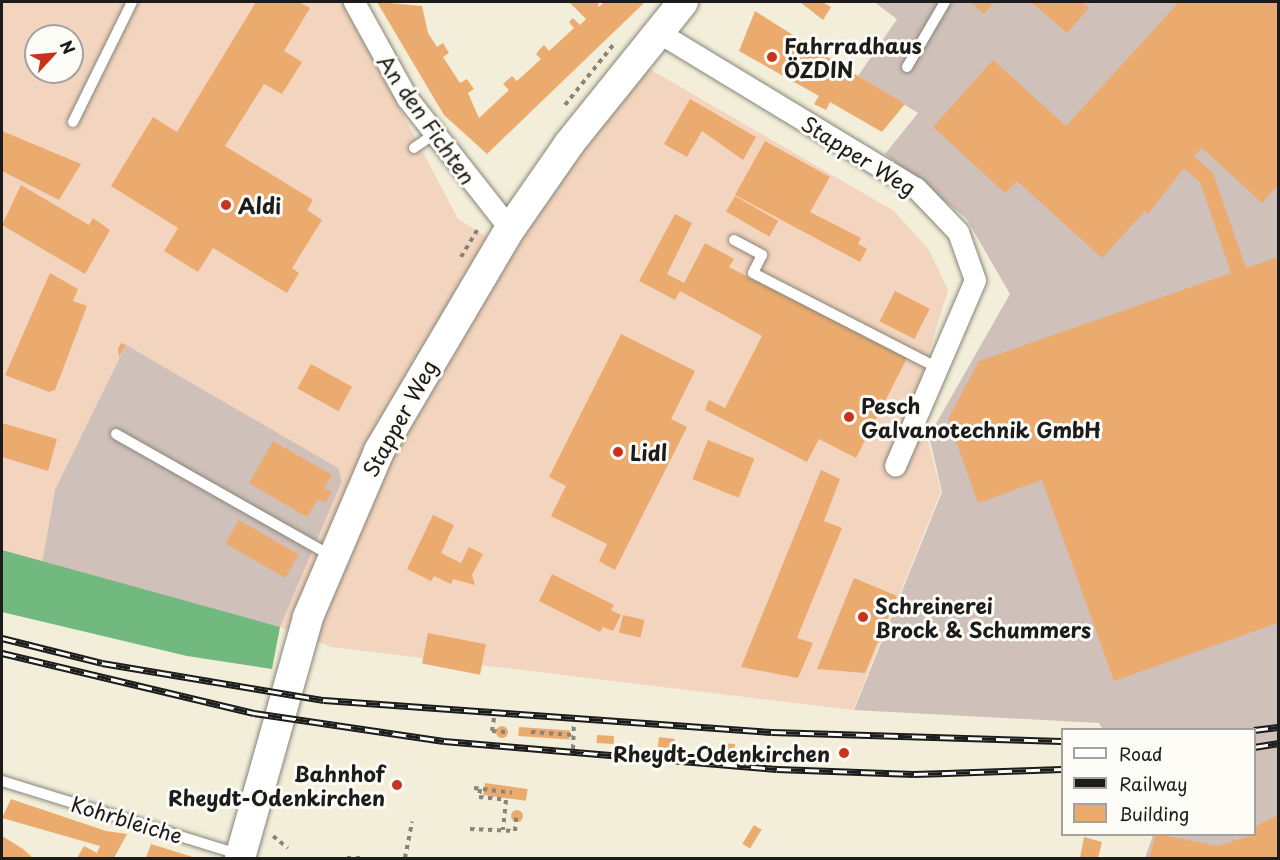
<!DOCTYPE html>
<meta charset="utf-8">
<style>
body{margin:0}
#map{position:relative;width:1280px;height:860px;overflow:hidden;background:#f2eed9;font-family:"Playpen Sans",sans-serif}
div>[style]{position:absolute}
.built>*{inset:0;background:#f3d4be}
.industrial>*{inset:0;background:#cfc0ba}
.forest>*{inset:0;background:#72b97f}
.building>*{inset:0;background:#ecab6e;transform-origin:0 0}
.round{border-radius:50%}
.path>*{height:4px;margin-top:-2px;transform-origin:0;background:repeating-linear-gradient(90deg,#87857a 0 4.5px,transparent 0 9px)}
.roads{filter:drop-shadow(0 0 2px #87857a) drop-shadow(0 0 2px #87857a)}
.lane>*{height:10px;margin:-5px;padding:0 5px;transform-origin:5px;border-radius:5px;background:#fff}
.street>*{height:21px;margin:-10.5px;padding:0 10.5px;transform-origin:10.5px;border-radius:10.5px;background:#fff}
.secondary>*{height:30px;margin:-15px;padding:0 15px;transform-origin:15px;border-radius:15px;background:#fff}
.rail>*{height:7px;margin-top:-3.5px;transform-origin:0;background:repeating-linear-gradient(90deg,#fdfcf7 0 14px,#1c1c1c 0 28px);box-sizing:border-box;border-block:2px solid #1c1c1c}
.dots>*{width:16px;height:16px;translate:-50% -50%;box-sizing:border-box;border:3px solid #fdfcf7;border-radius:50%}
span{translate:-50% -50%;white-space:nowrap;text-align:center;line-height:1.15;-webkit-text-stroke:6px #fdfcf7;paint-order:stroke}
.poi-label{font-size:21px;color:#1c1c1c;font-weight:700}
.left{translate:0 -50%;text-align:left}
.right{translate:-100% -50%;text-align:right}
.street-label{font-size:21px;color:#1c1c1c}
.frame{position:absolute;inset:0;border:3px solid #1c1c1c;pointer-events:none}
.legend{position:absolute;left:1061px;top:728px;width:195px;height:108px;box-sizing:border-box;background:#fdfcf7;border:2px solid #a3a29f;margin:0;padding:8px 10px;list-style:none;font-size:18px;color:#1c1c1c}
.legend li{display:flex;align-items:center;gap:12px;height:30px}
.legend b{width:30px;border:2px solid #a3a29f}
.north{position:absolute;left:24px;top:24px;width:60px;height:60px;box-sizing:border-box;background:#fdfcf7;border:2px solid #a3a29f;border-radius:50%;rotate:64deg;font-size:16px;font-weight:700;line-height:24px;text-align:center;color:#1c1c1c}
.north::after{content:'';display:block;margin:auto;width:21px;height:27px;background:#c8321e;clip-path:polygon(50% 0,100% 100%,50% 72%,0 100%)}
</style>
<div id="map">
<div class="built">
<div style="clip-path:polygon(evenodd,2px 2px,344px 2px,458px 219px,509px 251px,646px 67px,894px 211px,929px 250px,948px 290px,916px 394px,941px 491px,853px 710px,331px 647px,280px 627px,342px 481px,55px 490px,42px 563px,2px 550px,2px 2px,36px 36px,72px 36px,72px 72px,36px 72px,36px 36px)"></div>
</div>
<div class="industrial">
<div style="clip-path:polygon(874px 2px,1278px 2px,1278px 858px,1145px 858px,1153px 835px,1254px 834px,1254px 730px,1103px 730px,1099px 723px,854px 710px,942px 492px,929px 436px,1010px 294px,966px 218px,885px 154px,918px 113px,858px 76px,897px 19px)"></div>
<div style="clip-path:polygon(126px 345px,338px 468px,342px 481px,280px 627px,42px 563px,55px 490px)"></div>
</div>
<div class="forest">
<div style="clip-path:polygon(2px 550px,280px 627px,272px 669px,187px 656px,2px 612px)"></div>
</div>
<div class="building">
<div style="clip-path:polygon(256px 2px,299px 2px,310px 8px,284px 51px,302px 62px,282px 94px,264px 84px,225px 146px,313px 200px,307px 210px,322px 220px,292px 268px,299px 273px,287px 293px,213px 248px,198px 272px,164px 251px,178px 228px,111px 186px,153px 117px,177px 132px)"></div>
<div style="clip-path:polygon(377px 2px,422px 6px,428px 33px,437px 47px,443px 43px,449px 53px,443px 57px,460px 83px,467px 79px,474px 89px,468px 93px,479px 118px,509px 90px,503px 84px,512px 76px,517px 81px,541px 59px,536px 54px,540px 49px,544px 45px,549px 51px,574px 28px,569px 22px,573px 18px,580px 25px,586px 19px,569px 2px,598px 2px,599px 7px,604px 2px,645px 2px,487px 154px,444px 115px)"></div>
<div style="clip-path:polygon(800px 2px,822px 2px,831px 7px,823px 20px)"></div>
<div style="clip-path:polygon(970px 2px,994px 2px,984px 14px)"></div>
<div style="clip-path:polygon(1031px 2px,1082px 2px,1089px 8px,1067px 33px)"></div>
<div style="clip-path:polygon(1179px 2px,1278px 2px,1278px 185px,1262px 203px,1202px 148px,1194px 156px,1213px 173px,1246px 268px,1278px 257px,1278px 623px,1114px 681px,1042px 480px,978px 503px,948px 419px,979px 361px,1231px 273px,1200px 182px,1184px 168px,1148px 214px,1145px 211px,1102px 258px,1017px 181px,1005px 193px,933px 127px,993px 60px,1066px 126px)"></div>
<div style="clip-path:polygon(755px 11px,858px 76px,905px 104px,882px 132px,830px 102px,826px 110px,814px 104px,819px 96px,739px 51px)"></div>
<div style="clip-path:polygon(690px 99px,756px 137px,743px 160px,702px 131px,687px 157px,664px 144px)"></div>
<div style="clip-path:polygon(2px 131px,81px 164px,59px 200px,2px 171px)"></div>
<div style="clip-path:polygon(765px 141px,830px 177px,810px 212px,861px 238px,858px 244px,867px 249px,860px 262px,735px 195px)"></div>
<div style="clip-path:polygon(21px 185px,89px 225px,93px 218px,110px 230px,85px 274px,2px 225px)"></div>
<div style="left:735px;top:196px;width:50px;height:18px;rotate:30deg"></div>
<div style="clip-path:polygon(675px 214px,692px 223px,667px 274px,684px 283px,705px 243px,734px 259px,729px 267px,907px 358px,856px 458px,819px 439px,807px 462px,705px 410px,709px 400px,725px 408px,762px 336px,680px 291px,675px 300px,639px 281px)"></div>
<div style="clip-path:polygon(50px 273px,78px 289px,73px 301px,87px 306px,55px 390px,49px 392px,5px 375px)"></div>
<div style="left:895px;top:291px;width:39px;height:34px;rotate:27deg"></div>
<div style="clip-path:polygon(621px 334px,695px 371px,671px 419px,687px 427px,615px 570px,599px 561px,607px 544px,551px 516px,566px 486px,549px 477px)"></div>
<div style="clip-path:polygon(121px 343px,126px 345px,119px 357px,118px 349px)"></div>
<div style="left:311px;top:364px;width:47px;height:28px;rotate:29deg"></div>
<div style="clip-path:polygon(2px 423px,57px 439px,48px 471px,2px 457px)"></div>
<div style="left:708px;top:440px;width:50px;height:42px;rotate:22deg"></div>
<div style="clip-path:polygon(273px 441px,332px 475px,324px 488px,332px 492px,325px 503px,318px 499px,307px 517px,249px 483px)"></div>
<div style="clip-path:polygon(821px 470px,840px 479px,824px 521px,842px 528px,797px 638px,813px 643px,798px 678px,741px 667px)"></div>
<div style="clip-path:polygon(433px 515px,454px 525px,441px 553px,461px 563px,469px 547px,483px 554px,472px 575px,475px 585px,453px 579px,451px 584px,434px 576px,431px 581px,407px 569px)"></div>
<div style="left:239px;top:520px;width:69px;height:27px;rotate:30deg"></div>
<div style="clip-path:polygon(552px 574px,614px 605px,611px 610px,621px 615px,613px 631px,603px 627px,600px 632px,539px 601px)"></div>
<div style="clip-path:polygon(854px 578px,897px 596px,865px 673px,817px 669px)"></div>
<div style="left:623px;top:615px;width:22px;height:18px;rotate:13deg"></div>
<div style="left:428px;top:633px;width:59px;height:31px;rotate:11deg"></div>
<div class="round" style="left:496px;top:726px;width:12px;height:12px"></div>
<div style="left:519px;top:727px;width:51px;height:9px;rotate:4deg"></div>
<div style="left:597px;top:735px;width:17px;height:8px;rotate:3deg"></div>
<div style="left:659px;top:737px;width:16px;height:10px;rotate:7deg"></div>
<div style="left:719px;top:743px;width:16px;height:9px;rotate:4deg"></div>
<div style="left:485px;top:783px;width:43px;height:12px;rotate:8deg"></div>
<div style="clip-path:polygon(11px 799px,106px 831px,127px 834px,114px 858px,77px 858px,84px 846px,97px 853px,100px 846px,2px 818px)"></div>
<div class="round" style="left:511px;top:810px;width:12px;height:12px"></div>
<div style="clip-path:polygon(1278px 815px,1278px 858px,1149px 858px,1156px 834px,1218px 846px,1254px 834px,1254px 827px)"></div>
<div style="left:754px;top:825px;width:9px;height:22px;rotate:32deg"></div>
<div style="clip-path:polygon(2px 836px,23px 849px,33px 858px,2px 858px)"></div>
<div style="clip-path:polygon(1084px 837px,1102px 842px,1098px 858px,1080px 858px)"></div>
<div style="clip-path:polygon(151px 844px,196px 858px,146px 858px)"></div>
</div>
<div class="path">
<div style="left:565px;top:105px;width:77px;rotate:-51.3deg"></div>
<div style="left:461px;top:257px;width:35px;rotate:-59deg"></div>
<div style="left:494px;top:718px;width:13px;rotate:99deg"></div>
<div style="left:492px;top:731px;width:13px;rotate:4deg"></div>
<div style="left:531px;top:732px;width:42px;rotate:4.1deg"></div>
<div style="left:573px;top:749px;width:26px;rotate:-88deg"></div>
<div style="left:474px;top:788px;width:38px;rotate:7deg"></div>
<div style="left:480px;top:789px;width:8px;rotate:97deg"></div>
<div style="left:479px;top:797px;width:27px;rotate:6deg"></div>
<div style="left:506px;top:800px;width:30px;rotate:96deg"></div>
<div style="left:470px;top:829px;width:45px;rotate:2.5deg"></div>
<div style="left:515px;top:831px;width:18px;rotate:-84deg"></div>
<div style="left:273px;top:836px;width:19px;rotate:39deg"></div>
<div style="left:347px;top:858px;width:14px"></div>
<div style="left:405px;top:858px;width:37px;rotate:-79deg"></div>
</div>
<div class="roads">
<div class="lane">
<div style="left:907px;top:67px;width:75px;rotate:-59.7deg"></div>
<div style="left:73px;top:122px;width:134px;rotate:-63.8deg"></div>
<div style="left:414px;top:148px;width:24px;rotate:-35deg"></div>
<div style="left:734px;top:240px;width:32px;rotate:28deg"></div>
<div style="left:762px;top:255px;width:20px;rotate:117deg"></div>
<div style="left:753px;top:273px;width:210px;rotate:27.2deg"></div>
<div style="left:116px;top:434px;width:246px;rotate:29.5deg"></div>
<div style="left:2px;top:781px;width:247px;rotate:17.2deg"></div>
</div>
<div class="street">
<div style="left:354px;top:2px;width:110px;rotate:61.1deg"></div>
<div style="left:407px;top:98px;width:167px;rotate:51.8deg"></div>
<div style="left:658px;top:32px;width:301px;rotate:31.2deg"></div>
<div style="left:916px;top:188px;width:61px;rotate:46.3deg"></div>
<div style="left:958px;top:232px;width:51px;rotate:70.5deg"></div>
<div style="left:975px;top:280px;width:202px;rotate:113.3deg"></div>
</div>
<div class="secondary">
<div style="left:240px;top:858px;width:250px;rotate:-74.2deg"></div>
<div style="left:308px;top:617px;width:181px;rotate:-66.8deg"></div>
<div style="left:379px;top:451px;width:258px;rotate:-59.5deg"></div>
<div style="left:510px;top:229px;width:103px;rotate:-55.2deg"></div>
<div style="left:569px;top:144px;width:182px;rotate:-51.2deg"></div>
</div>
</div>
<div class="rail">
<div style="left:2px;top:638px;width:103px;rotate:14deg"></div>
<div style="left:102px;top:663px;width:225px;rotate:9.5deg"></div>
<div style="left:324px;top:700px;width:449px;rotate:4.1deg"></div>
<div style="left:772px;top:732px;width:290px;rotate:1.8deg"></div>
<div style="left:2px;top:653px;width:259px;rotate:13.4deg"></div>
<div style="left:254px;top:713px;width:192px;rotate:8.4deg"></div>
<div style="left:444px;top:741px;width:334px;rotate:4.8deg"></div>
<div style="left:777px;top:769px;width:137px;rotate:2.1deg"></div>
<div style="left:914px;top:774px;width:148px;rotate:-1.9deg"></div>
<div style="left:1254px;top:730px;width:24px;rotate:-7deg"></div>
<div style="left:1254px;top:747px;width:24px;rotate:-9deg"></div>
</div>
<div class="dots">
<div style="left:772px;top:57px;background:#c8321e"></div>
<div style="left:226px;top:205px;background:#c8321e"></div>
<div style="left:849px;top:417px;background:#c8321e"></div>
<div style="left:618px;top:452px;background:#c8321e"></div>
<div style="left:863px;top:617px;background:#c8321e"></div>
<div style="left:844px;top:753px;background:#c8321e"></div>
<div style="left:397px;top:785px;background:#c8321e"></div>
</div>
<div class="poi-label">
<span class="left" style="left:784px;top:57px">Fahrradhaus<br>ÖZDIN</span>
<span class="left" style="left:238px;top:205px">Aldi</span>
<span class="left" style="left:861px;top:417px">Pesch<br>Galvanotechnik GmbH</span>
<span class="left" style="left:630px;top:452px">Lidl</span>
<span class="left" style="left:875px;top:617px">Schreinerei<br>Brock &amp; Schummers</span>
<span class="right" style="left:830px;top:753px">Rheydt-Odenkirchen</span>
<span class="right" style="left:385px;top:785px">Bahnhof<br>Rheydt-Odenkirchen</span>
</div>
<div class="street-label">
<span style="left:427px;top:119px;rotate:55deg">An den Fichten</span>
<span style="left:859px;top:155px;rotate:32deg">Stapper Weg</span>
<span style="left:399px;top:418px;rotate:-61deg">Stapper Weg</span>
<span style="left:127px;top:819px;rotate:17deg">Kohrbleiche</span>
</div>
<div class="frame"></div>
<ul class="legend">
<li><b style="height:8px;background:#fff"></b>Road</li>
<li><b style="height:8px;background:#1c1c1c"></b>Railway</li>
<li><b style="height:16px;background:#ecab6e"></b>Building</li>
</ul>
<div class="north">N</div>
</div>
